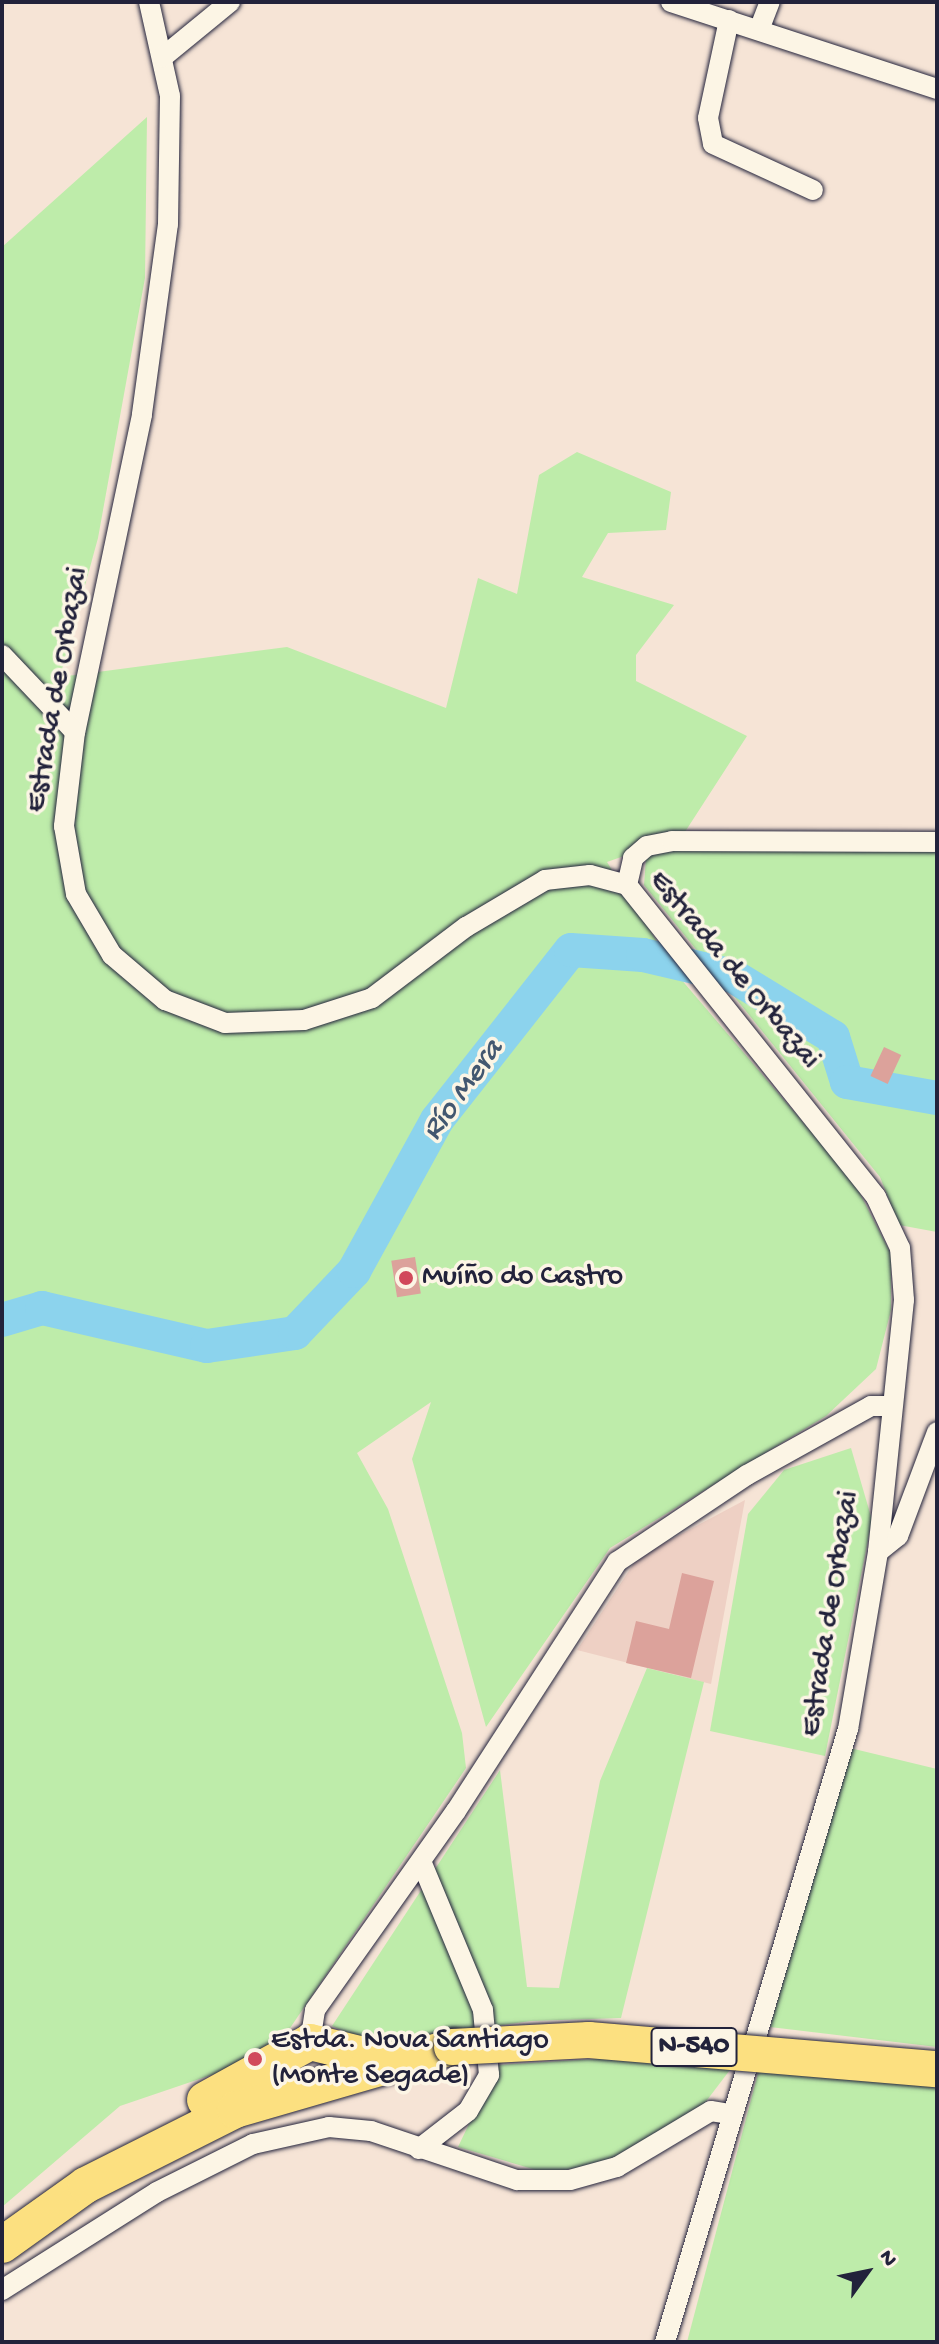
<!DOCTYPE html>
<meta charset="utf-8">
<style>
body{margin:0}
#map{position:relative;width:939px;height:2344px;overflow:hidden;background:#f6e4d6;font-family:"Gochi Hand",sans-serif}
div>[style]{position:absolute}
.built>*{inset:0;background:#eed0c4}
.green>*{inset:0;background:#beecaa}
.river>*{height:34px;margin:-17px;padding:0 17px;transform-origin:17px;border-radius:17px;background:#8cd3ed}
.building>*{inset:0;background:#dca29b;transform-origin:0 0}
.roads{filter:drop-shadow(0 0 2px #22223b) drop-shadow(0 0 2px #22223b)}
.street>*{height:20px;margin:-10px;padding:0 10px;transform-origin:10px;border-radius:10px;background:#fcf5e5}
.highway>*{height:36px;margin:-18px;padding:0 18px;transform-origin:18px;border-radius:18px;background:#fce080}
.bridges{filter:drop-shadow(0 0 2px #22223b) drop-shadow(0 0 2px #22223b)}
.highway-bridge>*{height:36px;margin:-18px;padding:0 18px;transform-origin:18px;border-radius:18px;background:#fce080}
.dots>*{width:22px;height:22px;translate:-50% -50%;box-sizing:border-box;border:4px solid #fcf5e5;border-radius:50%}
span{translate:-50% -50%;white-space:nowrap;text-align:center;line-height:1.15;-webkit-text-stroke:7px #fcf5e5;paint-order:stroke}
.shield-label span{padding:2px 6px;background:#fcf5e5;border:2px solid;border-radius:6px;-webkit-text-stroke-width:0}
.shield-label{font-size:28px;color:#22223b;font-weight:700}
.street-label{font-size:30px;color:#22223b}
.poi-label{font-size:30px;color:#22223b}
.left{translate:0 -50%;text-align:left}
.water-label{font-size:32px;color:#425770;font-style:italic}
.frame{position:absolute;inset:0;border:4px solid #22223b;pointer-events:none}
.north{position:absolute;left:827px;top:2232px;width:80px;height:80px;-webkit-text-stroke:6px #fcf5e5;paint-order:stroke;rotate:57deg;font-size:22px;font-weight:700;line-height:32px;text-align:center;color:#22223b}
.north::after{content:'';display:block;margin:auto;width:28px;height:36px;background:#22223b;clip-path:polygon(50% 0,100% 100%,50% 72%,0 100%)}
</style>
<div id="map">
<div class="built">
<div style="clip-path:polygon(745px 1500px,711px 1684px,577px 1650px,638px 1557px)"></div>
</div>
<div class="green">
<div style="clip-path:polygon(147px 117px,145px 278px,98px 538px,60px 677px,287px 647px,446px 708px,478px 578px,517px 594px,539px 475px,577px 452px,671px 492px,666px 530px,608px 533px,582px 577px,674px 605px,636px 655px,636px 681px,747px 736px,683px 835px,607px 862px,680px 978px,854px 1182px,891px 1254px,891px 1310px,876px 1369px,826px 1416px,610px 1548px,486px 1727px,412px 1459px,431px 1402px,357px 1453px,388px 1509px,462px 1733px,466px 1768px,284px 2037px,229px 2069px,120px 2106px,2px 2207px,2px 247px)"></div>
<div style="clip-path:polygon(658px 849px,937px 849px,937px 1232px,899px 1225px,880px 1177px,644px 885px,646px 858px)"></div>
<div style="clip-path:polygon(851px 1448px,872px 1520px,825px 1756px,710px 1731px,748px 1514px,784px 1470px)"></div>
<div style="clip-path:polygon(647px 1668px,704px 1682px,621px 2018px,531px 2021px,371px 2044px,332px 2026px,500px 1770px,527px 1987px,559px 1988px,600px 1781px)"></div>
<div style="clip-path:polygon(850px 1748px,937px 1769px,937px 2047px,770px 2027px)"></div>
<div style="clip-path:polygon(647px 2056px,736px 2062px,701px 2108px,607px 2163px,546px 2173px,458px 2147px,497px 2065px)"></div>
<div style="clip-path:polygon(761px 2062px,937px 2082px,937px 2342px,687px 2342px)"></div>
</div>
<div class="river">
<div style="left:2px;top:1320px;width:42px;rotate:-16.7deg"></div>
<div style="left:42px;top:1308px;width:169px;rotate:13deg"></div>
<div style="left:207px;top:1346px;width:89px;rotate:-8.4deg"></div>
<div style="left:295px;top:1333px;width:86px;rotate:-46.4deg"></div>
<div style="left:354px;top:1271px;width:172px;rotate:-61.2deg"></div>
<div style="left:437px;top:1120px;width:216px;rotate:-51.8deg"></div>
<div style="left:571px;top:950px;width:72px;rotate:4deg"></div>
<div style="left:643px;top:955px;width:92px;rotate:13.1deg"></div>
<div style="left:733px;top:976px;width:117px;rotate:31.4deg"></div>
<div style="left:833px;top:1037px;width:47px;rotate:72.7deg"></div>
<div style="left:847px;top:1082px;width:91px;rotate:10.1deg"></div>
</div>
<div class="building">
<div style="left:884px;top:1047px;width:19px;height:32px;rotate:25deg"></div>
<div style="left:415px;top:1257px;width:37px;height:24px;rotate:81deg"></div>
<div style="clip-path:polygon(682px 1573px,714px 1581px,691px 1678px,626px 1663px,636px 1621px,669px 1629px)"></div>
</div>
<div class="roads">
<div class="street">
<div style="left:149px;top:2px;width:96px;rotate:77.4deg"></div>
<div style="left:170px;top:96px;width:128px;rotate:90.9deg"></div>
<div style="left:168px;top:224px;width:193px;rotate:97.8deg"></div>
<div style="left:142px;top:415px;width:324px;rotate:101.9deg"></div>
<div style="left:75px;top:732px;width:95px;rotate:96.7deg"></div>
<div style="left:64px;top:826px;width:69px;rotate:80deg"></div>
<div style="left:76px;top:894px;width:71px;rotate:59.5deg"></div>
<div style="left:112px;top:955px;width:70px;rotate:40.3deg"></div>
<div style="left:165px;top:1000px;width:64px;rotate:21deg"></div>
<div style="left:225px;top:1023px;width:79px;rotate:-2.2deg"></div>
<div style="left:304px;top:1020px;width:71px;rotate:-17.9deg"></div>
<div style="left:372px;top:998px;width:118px;rotate:-37.1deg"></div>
<div style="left:466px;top:927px;width:92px;rotate:-30.7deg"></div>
<div style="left:545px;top:880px;width:45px;rotate:-6.3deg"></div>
<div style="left:590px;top:875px;width:38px;rotate:15deg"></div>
<div style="left:627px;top:885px;width:399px;rotate:51.4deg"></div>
<div style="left:876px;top:1197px;width:56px;rotate:64.8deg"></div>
<div style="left:900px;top:1248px;width:52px;rotate:85.6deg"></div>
<div style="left:904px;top:1300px;width:253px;rotate:95.9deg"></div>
<div style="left:878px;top:1552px;width:180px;rotate:99.6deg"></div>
<div style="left:848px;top:1729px;width:640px;rotate:106.62deg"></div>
<div style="left:671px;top:2px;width:280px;rotate:18.1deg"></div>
<div style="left:729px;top:20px;width:100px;rotate:102.1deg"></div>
<div style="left:708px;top:118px;width:26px;rotate:79deg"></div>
<div style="left:713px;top:144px;width:110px;rotate:24.7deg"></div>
<div style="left:759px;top:30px;width:30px;rotate:-69deg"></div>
<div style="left:163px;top:57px;width:87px;rotate:-39.4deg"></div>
<div style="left:2px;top:655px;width:106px;rotate:46.5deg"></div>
<div style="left:627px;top:885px;width:28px;rotate:-77deg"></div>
<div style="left:633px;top:858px;width:18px;rotate:-41deg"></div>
<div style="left:647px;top:846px;width:25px;rotate:-11deg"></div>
<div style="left:672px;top:841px;width:265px;rotate:0.2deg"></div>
<div style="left:878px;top:1552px;width:26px;rotate:-39deg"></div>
<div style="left:898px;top:1536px;width:111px;rotate:-69.4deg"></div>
<div style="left:310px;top:2042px;width:32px;rotate:-81deg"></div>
<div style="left:315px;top:2010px;width:244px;rotate:-54.7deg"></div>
<div style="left:456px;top:1811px;width:297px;rotate:-57.1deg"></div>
<div style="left:617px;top:1562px;width:156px;rotate:-33.8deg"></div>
<div style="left:747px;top:1475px;width:142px;rotate:-29.1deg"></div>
<div style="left:871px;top:1406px;width:20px"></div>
<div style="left:419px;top:2149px;width:62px;rotate:-37.8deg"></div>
<div style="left:468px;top:2111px;width:42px;rotate:-59.7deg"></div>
<div style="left:489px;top:2075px;width:65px;rotate:-95.3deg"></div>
<div style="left:483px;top:2010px;width:161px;rotate:-112.6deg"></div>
<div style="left:2px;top:2290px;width:183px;rotate:-32.3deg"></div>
<div style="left:157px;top:2192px;width:107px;rotate:-26.6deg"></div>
<div style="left:253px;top:2144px;width:78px;rotate:-12.6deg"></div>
<div style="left:329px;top:2127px;width:42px;rotate:5.4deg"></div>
<div style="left:371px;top:2131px;width:154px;rotate:18.6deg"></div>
<div style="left:517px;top:2180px;width:53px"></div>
<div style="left:570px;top:2180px;width:49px;rotate:-15.5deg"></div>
<div style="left:617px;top:2167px;width:109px;rotate:-30.8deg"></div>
<div style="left:711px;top:2111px;width:18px;rotate:9deg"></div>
</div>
<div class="highway">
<div style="left:205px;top:2100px;width:120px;rotate:-28.9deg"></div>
<div style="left:310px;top:2042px;width:72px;rotate:13.7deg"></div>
<div style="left:2px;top:2245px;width:103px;rotate:-35.5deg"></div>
<div style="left:86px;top:2185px;width:167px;rotate:-26.7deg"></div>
<div style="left:235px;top:2110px;width:226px;rotate:-16.2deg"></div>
</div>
</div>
<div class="bridges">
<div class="highway-bridge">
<div style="left:452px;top:2047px;width:137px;rotate:-2.9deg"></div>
<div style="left:589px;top:2040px;width:349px;rotate:4.8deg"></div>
</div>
</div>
<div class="dots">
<div style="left:406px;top:1278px;background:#d1495b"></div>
<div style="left:255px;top:2059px;background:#d1495b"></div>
</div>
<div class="shield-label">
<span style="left:694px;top:2047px">N-540</span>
</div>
<div class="street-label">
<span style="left:59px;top:690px;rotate:-80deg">Estrada de Orbazai</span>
<span style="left:733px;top:971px;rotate:50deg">Estrada de Orbazai</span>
<span style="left:832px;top:1614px;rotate:-81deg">Estrada de Orbazai</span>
</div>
<div class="poi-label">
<span class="left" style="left:422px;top:1278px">Muíño do Castro</span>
<span class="left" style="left:271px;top:2059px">Estda. Nova Santiago<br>(Monte Segade)</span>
</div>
<div class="water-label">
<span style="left:464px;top:1091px;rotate:-54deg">Río Mera</span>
</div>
<div class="frame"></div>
<div class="north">N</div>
</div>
